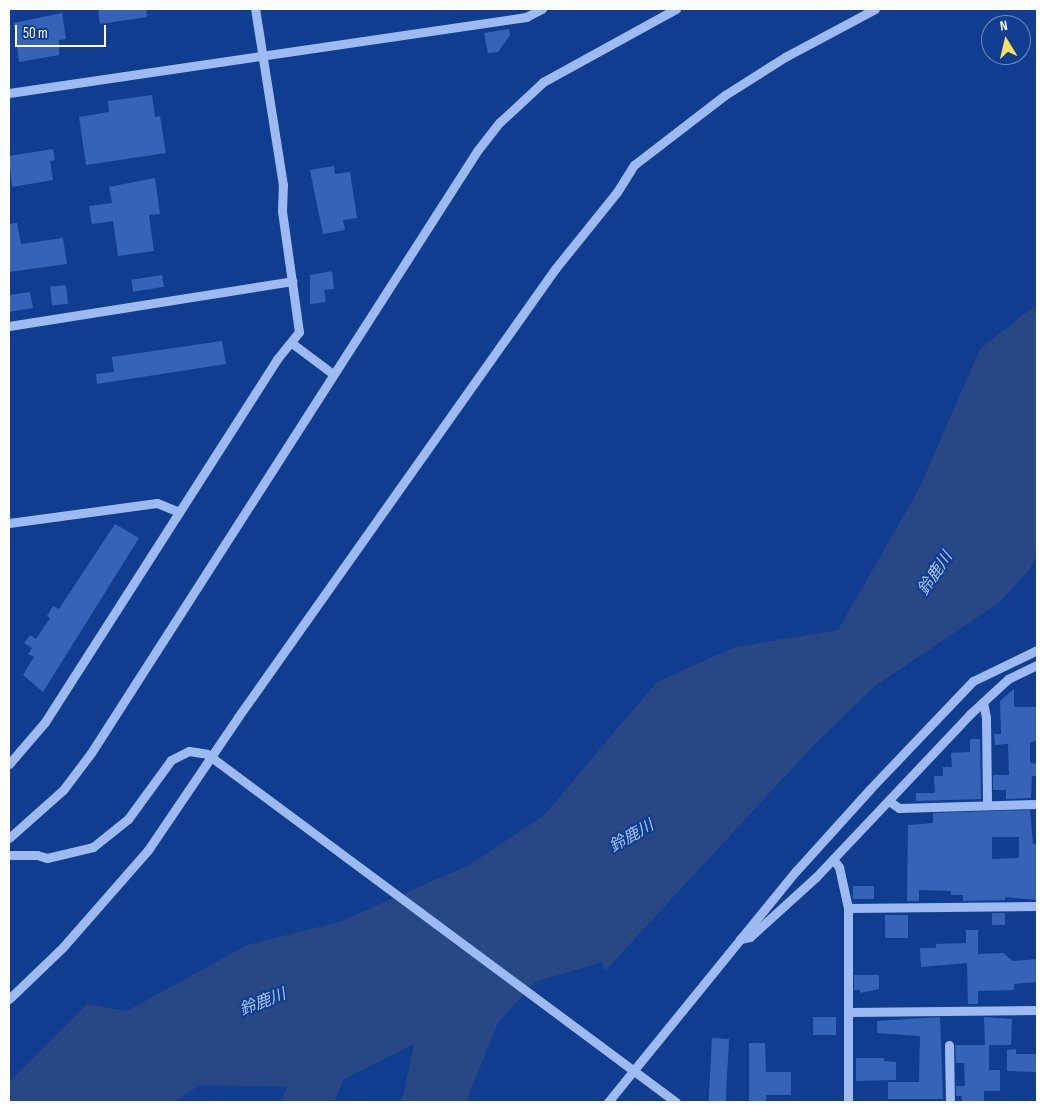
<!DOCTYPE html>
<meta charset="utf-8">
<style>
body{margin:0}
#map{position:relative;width:1046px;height:1111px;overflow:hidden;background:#113d90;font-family:"Sofia Sans Condensed","Noto Sans JP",sans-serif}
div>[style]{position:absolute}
.water>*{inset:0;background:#274785}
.building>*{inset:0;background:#3563b8;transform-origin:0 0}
.minor>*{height:9px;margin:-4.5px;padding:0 4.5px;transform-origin:4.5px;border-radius:4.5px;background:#9dbbf2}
span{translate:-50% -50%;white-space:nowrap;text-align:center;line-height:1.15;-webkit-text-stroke:4px #113d90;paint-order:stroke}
.water-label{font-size:16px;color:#a9c6f9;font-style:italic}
.frame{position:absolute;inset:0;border:10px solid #fff;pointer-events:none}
.north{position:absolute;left:981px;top:15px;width:50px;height:50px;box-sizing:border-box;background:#113d90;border:1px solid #708bbc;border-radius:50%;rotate:351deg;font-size:14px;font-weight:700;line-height:20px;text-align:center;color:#fff}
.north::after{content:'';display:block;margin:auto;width:18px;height:22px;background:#ffe05e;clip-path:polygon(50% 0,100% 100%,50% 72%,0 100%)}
.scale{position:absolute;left:15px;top:25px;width:91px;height:22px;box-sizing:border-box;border:2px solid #fff;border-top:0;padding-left:6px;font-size:15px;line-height:18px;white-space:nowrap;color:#fff;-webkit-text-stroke:4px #113d90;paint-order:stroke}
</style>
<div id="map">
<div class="water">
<div style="clip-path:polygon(1037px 304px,1037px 554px,1030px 569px,1000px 602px,875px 686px,814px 745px,605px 971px,602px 962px,535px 982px,498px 1023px,466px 1102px,398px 1102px,403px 1096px,414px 1044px,344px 1079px,334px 1102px,281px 1102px,287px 1087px,200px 1085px,173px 1102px,9px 1102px,9px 1082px,87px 1004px,127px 1011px,247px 945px,339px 922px,469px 865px,544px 815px,657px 682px,735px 647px,838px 630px,919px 489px,980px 349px)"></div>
</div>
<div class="building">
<div style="clip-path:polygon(98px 9px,146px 9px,147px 17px,100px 24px)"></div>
<div style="clip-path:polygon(62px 13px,66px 39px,59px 40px,59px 55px,19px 62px,14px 23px)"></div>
<div style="clip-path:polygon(509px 29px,510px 35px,498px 52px,488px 53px,484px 33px)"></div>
<div style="clip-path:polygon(152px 95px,155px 117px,160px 116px,166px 153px,86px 165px,79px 117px,109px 112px,108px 101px)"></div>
<div style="clip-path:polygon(53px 149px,55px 160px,50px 161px,53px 180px,12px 187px,9px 156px)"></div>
<div style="clip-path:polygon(334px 166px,335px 174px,350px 172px,357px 218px,343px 220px,345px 230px,323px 234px,310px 170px)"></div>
<div style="clip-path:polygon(155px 178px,160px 214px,149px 215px,154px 251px,118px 256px,113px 221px,92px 224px,89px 206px,112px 203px,109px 187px)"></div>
<div style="clip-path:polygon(17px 223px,21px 244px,63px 238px,67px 264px,9px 272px,9px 224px)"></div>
<div style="clip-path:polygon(332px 271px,334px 289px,324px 290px,326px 302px,310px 304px,310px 275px)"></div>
<div style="left:162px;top:275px;width:12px;height:31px;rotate:81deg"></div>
<div style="left:66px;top:285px;width:19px;height:16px;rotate:84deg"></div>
<div style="clip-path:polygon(30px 292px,33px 308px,9px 312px,9px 295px)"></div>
<div style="clip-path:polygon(222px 341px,226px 364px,97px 384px,96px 374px,114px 372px,112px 357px)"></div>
<div style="clip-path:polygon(115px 524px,139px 538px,43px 692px,23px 675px,34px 657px,28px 654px,32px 648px,24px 643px,30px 635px,36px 639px,50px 618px,47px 616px,53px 606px,59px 609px)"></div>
<div style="clip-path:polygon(1014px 689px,1014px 707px,1037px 707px,1037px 740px,1030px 743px,1030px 763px,1037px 764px,1037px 776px,1032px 776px,1031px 798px,1006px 799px,1006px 790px,993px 790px,993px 775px,1009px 775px,1008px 744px,995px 745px,994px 734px,1001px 734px,1000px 701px)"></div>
<div style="clip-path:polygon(970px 739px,980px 739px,981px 799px,916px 801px,916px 793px,935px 793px,934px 776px,943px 776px,943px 767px,952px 767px,951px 753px,970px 752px)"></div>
<div style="clip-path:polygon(evenodd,1030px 810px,1033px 844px,1037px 845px,1036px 900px,1005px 897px,1005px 900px,963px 901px,963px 895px,951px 895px,951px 891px,919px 890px,919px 901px,907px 901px,908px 825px,933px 823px,933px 813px,1030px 810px,992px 837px,1019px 837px,1019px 858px,992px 859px,992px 837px)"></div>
<div style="left:853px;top:886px;width:21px;height:13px"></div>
<div style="left:992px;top:913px;width:13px;height:12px"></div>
<div style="left:885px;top:915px;width:23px;height:23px"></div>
<div style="clip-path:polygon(966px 930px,978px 930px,978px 954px,1003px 953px,1013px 961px,1037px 959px,1037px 982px,1014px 984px,1014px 990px,978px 991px,978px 1004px,968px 1004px,967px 963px,921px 967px,920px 948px,936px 948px,936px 944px,966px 943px)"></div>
<div style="clip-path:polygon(854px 975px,879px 975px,879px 989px,860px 993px,860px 990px,854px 990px)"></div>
<div style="left:813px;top:1017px;width:23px;height:18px"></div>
<div style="clip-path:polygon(940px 1017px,943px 1099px,888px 1099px,888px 1082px,919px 1082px,920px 1036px,877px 1033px,877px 1021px)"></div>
<div style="clip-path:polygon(984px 1017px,1012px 1019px,1011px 1045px,989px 1045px,989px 1070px,1000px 1070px,1000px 1091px,984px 1091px,984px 1101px,962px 1102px,962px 1096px,956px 1096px,956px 1086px,965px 1086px,964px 1063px,956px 1063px,955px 1045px,985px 1045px)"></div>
<div style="left:712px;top:1038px;width:17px;height:64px;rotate:3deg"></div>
<div style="clip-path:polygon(749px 1043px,765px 1043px,766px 1072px,791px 1072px,791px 1095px,766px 1095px,766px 1102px,749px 1102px)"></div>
<div style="clip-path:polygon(1016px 1049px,1016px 1054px,1037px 1054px,1037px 1072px,1007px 1071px,1007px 1050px)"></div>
<div style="clip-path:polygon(856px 1058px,884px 1058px,884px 1061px,896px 1062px,896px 1080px,856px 1081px)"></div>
</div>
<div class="minor">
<div style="left:9px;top:93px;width:523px;rotate:-8.36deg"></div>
<div style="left:526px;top:17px;width:18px;rotate:-27deg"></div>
<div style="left:9px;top:326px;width:287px;rotate:-9deg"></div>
<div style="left:293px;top:344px;width:50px;rotate:36.9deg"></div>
<div style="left:9px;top:523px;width:149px;rotate:-7.7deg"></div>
<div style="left:157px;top:503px;width:24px;rotate:22deg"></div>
<div style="left:983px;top:702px;width:16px;rotate:79deg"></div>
<div style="left:986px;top:718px;width:87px;rotate:89.3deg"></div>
<div style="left:9px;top:764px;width:55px;rotate:-49.4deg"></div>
<div style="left:45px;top:722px;width:431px;rotate:-57.4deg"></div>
<div style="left:277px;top:359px;width:35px;rotate:-51deg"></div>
<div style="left:299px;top:332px;width:122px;rotate:-98deg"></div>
<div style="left:282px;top:211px;width:26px;rotate:-88deg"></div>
<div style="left:283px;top:185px;width:178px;rotate:-99deg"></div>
<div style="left:889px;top:801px;width:12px;rotate:35deg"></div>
<div style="left:899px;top:808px;width:138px;rotate:-1.7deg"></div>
<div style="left:9px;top:838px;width:72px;rotate:-41.6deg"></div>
<div style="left:63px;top:790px;width:46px;rotate:-52.9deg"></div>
<div style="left:91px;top:753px;width:715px;rotate:-57.33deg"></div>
<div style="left:477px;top:151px;width:37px;rotate:-52deg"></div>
<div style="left:500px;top:122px;width:59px;rotate:-42.9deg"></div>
<div style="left:543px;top:82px;width:152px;rotate:-28.8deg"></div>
<div style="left:9px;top:855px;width:28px"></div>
<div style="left:37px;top:855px;width:10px;rotate:17deg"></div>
<div style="left:47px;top:858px;width:47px;rotate:-13.4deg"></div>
<div style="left:93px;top:847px;width:45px;rotate:-38.7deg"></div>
<div style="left:128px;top:819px;width:73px;rotate:-53.9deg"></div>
<div style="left:171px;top:760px;width:20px;rotate:-27deg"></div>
<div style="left:189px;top:751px;width:18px;rotate:9deg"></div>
<div style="left:207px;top:754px;width:584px;rotate:36.58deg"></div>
<div style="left:833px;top:859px;width:10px;rotate:53deg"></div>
<div style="left:839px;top:867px;width:42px;rotate:77.6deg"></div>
<div style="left:848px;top:908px;width:194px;rotate:90deg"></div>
<div style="left:848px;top:908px;width:189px;rotate:-0.6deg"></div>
<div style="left:740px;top:939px;width:10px;rotate:-11deg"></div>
<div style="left:750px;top:937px;width:89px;rotate:-42.3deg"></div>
<div style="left:816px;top:877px;width:224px;rotate:-46.6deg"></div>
<div style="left:970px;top:714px;width:52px;rotate:-42.6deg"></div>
<div style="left:1008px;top:679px;width:32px;rotate:-26deg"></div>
<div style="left:9px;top:999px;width:75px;rotate:-43.9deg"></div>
<div style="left:63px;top:947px;width:129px;rotate:-48.8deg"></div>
<div style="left:148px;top:850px;width:161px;rotate:-55.9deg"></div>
<div style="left:238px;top:717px;width:549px;rotate:-54.72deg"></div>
<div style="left:555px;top:269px;width:99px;rotate:-51.2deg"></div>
<div style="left:617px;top:192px;width:32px;rotate:-58deg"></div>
<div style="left:634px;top:165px;width:115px;rotate:-37.6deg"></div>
<div style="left:725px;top:95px;width:71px;rotate:-32.3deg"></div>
<div style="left:785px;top:57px;width:102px;rotate:-28.1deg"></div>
<div style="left:848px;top:1012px;width:189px;rotate:-0.6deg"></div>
<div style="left:949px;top:1045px;width:57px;rotate:89deg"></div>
<div style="left:608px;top:1102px;width:298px;rotate:-50.9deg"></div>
<div style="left:796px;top:871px;width:110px;rotate:-47.9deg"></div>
<div style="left:870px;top:789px;width:149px;rotate:-46.4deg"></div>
<div style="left:973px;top:681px;width:71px;rotate:-25.8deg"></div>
</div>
<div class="water-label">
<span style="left:936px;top:574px;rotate:-56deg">鈴鹿川</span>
<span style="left:632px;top:837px;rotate:-30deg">鈴鹿川</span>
<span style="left:263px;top:1003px;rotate:-21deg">鈴鹿川</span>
</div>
<div class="frame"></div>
<div class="north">N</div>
<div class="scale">50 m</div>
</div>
